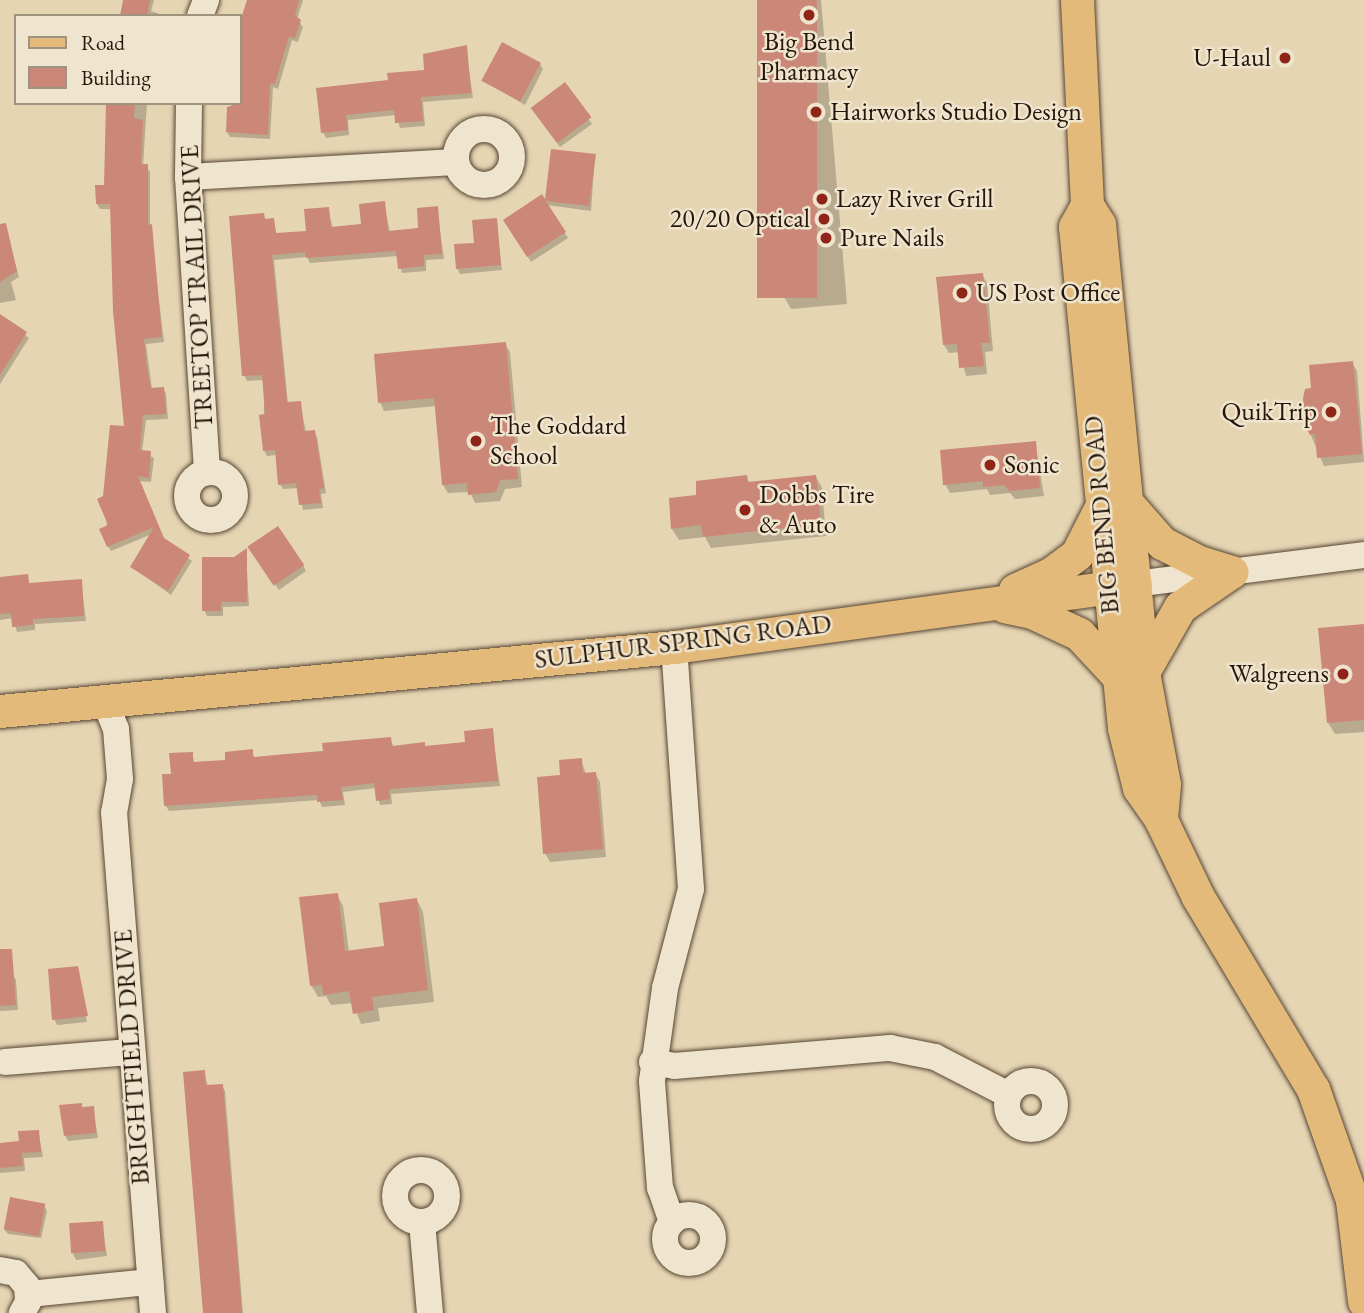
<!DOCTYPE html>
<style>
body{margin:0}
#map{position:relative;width:1364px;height:1313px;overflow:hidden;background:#e6d5b3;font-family:"EB Garamond",serif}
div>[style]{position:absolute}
.shadow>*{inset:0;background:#0003}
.building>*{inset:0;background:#cb8778;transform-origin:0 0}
.roads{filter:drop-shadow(0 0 2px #564634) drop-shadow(0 0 2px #564634)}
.minor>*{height:26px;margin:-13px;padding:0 13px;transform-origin:13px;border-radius:13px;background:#efe4ce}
.minor>.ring{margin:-13px;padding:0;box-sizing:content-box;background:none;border:26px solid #efe4ce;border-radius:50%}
.major>*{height:33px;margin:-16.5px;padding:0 16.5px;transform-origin:16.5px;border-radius:16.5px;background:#e3ba7a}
.dots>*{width:19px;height:19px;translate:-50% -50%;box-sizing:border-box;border:4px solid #efe4ce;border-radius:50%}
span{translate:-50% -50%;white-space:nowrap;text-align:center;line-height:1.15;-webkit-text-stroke:5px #efe4ce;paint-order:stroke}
.poi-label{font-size:26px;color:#261609}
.right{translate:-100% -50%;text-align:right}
.left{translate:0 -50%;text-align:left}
.street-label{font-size:26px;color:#261609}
.legend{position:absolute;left:14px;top:14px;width:228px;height:91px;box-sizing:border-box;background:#efe4ce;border:2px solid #9f927f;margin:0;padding:9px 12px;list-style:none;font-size:21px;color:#261609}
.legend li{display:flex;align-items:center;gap:14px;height:35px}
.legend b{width:35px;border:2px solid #9f927f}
</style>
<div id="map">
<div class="shadow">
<div style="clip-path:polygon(125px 0,154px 0,151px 11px,165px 16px,121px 16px)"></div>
<div style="clip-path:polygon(251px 0,303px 0,297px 19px,303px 27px,298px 42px,292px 40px,278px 89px,273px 87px,270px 139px,230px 137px,227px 132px,239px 109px,240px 43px)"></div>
<div style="clip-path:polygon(759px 0,821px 0,847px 304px,791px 309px,784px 297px)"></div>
<div style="clip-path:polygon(466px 47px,473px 98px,423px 102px,425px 126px,400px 128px,396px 115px,348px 120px,349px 135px,326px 138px,323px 132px,389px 82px,426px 72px)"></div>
<div style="clip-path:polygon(540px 64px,543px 69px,525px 105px,484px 81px)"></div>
<div style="clip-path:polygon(564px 84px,592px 124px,560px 147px,535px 113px)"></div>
<div style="clip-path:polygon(108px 103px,147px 103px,143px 166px,150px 171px,150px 225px,164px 342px,146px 344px,152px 389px,163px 388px,166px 394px,168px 419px,146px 420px,142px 452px,154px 458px,151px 482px,139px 481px,164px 540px,192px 561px,171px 595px,132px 567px,152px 534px,111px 551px,108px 546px,105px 497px,126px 428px,112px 209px,100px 209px,97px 204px,105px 186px)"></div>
<div style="clip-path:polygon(553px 151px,595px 156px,591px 211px,547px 205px,568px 238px,531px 262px,505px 220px,546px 204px)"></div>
<div style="clip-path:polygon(384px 203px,390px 232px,420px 230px,437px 208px,444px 259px,426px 260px,426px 271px,402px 273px,398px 256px,310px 263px,307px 257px,274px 260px,288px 404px,300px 402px,306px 432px,314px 432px,317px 437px,326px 493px,321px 494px,323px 508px,303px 510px,299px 488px,283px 489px,280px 484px,277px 455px,267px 456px,264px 450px,264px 380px,247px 381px,244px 375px,263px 215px,267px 221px,273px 220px,277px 235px,308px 232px,328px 209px,333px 229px,363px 226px)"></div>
<div style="clip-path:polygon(496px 220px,502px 270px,460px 274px,457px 268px)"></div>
<div style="clip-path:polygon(8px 238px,19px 277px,11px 282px,16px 300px,0 303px,0 240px)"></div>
<div style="clip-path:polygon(982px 275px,987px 283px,993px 351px,985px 352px,987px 374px,966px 376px,960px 352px,949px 353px,944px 345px)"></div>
<div style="clip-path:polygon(0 316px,29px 338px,0 384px)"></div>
<div style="clip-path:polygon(505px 344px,510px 352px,522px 487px,505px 489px,500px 501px,475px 503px,470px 492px,448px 493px,443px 485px,436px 406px,384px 411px,380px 402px)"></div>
<div style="clip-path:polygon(1352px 363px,1357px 371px,1364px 462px,1324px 466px,1307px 426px,1313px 390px)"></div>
<div style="clip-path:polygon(1035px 442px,1044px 496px,1015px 499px,1010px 493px,990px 495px,987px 489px,950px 493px,945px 484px)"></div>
<div style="clip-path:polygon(746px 477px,750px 483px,816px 477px,822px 488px,826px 536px,711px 548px,705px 537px,679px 540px,672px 529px)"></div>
<div style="clip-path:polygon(246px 550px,249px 606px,223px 607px,223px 616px,207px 616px,204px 610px,234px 558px)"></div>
<div style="clip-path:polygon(253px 553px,303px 565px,306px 571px,279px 590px)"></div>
<div style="clip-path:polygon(27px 576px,30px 585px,81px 581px,86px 621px,35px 624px,35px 630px,17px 632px,13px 618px,0 620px,0 579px)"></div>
<div style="clip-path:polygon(1364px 626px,1364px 732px,1335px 734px,1328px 723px)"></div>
<div style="clip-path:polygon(492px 730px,500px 786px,391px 794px,392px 804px,380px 805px,376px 788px,343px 792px,345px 805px,322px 807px,319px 800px,169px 811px,166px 806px,164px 776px,173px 775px,192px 753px,195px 764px,227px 761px,252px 751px,255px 759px,325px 752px,390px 739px,394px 747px,426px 748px,467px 744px)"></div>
<div style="clip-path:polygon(581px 760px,586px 774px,595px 773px,600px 782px,606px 857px,550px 862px,545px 853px,562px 777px)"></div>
<div style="clip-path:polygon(337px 895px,343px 906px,349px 952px,386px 948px,417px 900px,423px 912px,434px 1002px,378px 1008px,380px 1021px,361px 1024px,353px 1003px,331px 1005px,326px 996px,318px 997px,311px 985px)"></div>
<div style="clip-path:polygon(77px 968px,87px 1022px,57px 1025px,54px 1019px)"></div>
<div style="clip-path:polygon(0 975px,13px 975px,16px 980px,18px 1010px,0 1011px)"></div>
<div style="clip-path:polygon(204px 1072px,208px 1087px,222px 1086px,225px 1091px,243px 1313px,205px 1313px)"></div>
<div style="clip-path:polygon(93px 1107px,98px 1138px,68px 1141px,65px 1135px)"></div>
<div style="clip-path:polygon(38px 1131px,43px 1157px,24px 1158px,25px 1171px,0 1173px,0 1144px,21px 1143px)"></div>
<div style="clip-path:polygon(44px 1206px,47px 1211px,41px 1238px,8px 1234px,4px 1229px)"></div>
<div style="clip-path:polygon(102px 1223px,107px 1256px,76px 1260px,73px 1254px)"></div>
</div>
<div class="building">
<div style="clip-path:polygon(123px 0,150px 0,147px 16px,120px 16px)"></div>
<div style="clip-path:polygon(247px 0,299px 0,295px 15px,301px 20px,295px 38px,289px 36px,275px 84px,270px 83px,268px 135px,226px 132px,227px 107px,240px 103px,240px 22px)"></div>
<div style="left:757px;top:0;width:60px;height:298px"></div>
<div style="left:502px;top:42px;width:44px;height:44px;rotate:28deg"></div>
<div style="clip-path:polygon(467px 45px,471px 93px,421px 97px,423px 121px,395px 123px,394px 110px,346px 115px,348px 130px,321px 133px,316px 88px,388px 80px,387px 73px,424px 70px,423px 54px)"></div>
<div style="left:565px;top:82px;width:44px;height:43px;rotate:53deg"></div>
<div style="clip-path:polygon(106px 103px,135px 103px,134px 118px,143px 120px,141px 164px,148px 164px,148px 225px,152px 224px,162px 337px,144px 339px,147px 368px,151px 388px,164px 387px,166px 414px,143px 415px,140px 450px,151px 451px,149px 478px,138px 476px,164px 538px,190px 555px,168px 591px,130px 567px,154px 527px,107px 547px,99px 529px,108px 525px,97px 499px,103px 496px,110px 425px,124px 426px,113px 311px,110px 204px,96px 204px,95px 185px,104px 185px)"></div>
<div style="clip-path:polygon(551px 149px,596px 154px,589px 206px,546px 201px,566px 232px,527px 257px,503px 220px,542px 194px,545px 199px)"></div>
<div style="clip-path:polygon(385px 201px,388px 231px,418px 228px,417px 208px,438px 206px,442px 254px,424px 255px,424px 266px,398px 269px,396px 251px,306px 258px,305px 252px,272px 255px,287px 402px,301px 401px,304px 431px,315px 430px,324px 488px,319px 489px,321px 503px,299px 505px,296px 483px,278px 485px,275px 450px,263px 451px,259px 415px,265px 414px,262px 375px,242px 376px,229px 216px,264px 213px,265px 219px,274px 218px,276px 233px,306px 231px,304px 209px,329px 207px,331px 227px,361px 224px,359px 204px)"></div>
<div style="clip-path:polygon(497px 218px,501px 265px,456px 269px,454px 244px,474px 243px,472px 220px)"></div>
<div style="clip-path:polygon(6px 223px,17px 271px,0 282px,0 224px)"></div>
<div style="clip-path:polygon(983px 273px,990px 343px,981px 343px,984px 366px,959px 368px,957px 344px,943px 345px,936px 277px)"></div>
<div style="clip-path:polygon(0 314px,27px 332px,0 375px)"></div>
<div style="clip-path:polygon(506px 342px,518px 479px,500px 480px,496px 492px,468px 495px,467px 483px,442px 485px,434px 398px,378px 403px,374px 354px)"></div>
<div style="clip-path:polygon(1353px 361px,1362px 454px,1317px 458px,1315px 434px,1310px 435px,1305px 426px,1303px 398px,1305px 389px,1311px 388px,1309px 365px)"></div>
<div style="clip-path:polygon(1036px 441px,1040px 488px,1009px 491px,1004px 485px,983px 487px,983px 481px,943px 485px,940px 450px)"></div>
<div style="clip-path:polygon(747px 475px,748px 482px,816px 475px,821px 524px,703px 537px,701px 525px,671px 529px,669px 498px,696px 495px,696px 481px)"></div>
<div style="left:278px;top:526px;width:47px;height:37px;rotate:56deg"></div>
<div style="clip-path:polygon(247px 548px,247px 602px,221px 602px,221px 611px,202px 611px,202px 557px,234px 557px)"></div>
<div style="clip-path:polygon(28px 574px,29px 583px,82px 579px,84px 616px,33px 619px,33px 625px,12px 627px,11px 613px,0 614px,0 577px)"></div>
<div style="clip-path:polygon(1364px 624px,1364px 720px,1327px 723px,1318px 628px)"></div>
<div style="clip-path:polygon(493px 728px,498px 781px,389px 789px,390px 799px,376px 801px,374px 783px,341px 787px,343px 800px,317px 802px,317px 795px,164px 806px,162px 774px,171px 774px,169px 753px,193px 752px,193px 762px,225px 760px,225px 752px,253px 749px,253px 757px,286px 754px,323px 751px,322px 743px,391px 737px,392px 746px,425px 742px,425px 746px,465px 742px,464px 731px)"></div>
<div style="clip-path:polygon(582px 758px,583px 773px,596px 772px,603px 849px,543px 854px,537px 777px,560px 775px,559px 760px)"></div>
<div style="clip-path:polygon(338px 893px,345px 951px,384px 946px,379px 903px,417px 898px,428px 990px,372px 997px,374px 1010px,353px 1014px,349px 991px,323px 995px,322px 985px,310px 986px,299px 897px)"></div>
<div style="clip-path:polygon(0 949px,12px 949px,16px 1005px,0 1006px)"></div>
<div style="clip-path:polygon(78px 966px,88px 1016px,52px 1020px,48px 969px)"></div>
<div style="clip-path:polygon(205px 1070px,206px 1085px,223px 1084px,242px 1313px,203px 1313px,183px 1072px)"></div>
<div style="clip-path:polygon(82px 1103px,82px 1107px,94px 1106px,96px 1133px,64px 1136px,59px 1105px)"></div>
<div style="clip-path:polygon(39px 1130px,41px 1152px,22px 1153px,23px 1166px,0 1168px,0 1143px,19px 1141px,18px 1131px)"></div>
<div style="left:10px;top:1197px;width:36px;height:33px;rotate:11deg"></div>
<div style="left:103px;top:1221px;width:30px;height:34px;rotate:86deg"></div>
</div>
<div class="roads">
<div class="minor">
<div style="left:200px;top:16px;width:17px;rotate:-69deg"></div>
<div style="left:189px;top:103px;width:74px;rotate:90.8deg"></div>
<div style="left:188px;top:177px;width:296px;rotate:86.3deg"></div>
<div class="ring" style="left:456px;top:129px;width:30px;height:30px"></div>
<div style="left:188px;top:177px;width:268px;rotate:-3.2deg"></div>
<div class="ring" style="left:187px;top:472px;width:22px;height:22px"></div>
<div style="left:1135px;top:584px;width:231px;rotate:-7.2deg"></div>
<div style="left:105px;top:702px;width:29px;rotate:68deg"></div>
<div style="left:116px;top:729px;width:50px;rotate:85.4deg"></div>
<div style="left:120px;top:779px;width:34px;rotate:100deg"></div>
<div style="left:114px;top:812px;width:503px;rotate:85.55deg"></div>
<div style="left:5px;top:1062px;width:125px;rotate:-4.6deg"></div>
<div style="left:652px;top:1062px;width:22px;rotate:10deg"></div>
<div style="left:674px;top:1066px;width:217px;rotate:-4.8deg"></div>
<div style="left:890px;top:1048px;width:46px;rotate:11.3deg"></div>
<div style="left:935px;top:1057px;width:83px;rotate:27.2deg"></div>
<div class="ring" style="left:1007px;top:1081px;width:22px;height:22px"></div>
<div class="ring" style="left:395px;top:1170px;width:26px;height:26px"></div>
<div class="ring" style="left:665px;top:1215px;width:22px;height:22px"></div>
<div style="left:422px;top:1222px;width:91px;rotate:85deg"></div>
<div style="left:672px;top:1222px;width:36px;rotate:-109deg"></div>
<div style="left:660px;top:1188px;width:107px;rotate:-94.3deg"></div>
<div style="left:652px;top:1081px;width:94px;rotate:-82deg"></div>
<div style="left:665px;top:988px;width:102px;rotate:-75.3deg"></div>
<div style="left:691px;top:889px;width:243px;rotate:-94deg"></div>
<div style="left:0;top:1270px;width:16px;rotate:11deg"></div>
<div style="left:16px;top:1273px;width:17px;rotate:50deg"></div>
<div style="left:27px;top:1286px;width:16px;rotate:86deg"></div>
<div style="left:28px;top:1302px;width:13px;rotate:119deg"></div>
<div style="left:29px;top:1294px;width:122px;rotate:-5.7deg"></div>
</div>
<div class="major">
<div style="left:1077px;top:0;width:205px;rotate:87.2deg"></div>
<div style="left:1087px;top:205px;width:22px;rotate:58deg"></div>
<div style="left:1099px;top:224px;width:450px;rotate:84.4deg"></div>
<div style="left:1143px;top:672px;width:114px;rotate:79.4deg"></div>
<div style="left:1164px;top:784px;width:36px;rotate:95deg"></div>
<div style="left:1087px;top:205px;width:25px;rotate:119deg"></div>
<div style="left:1075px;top:227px;width:503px;rotate:84.41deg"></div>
<div style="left:1124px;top:728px;width:62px;rotate:76deg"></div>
<div style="left:1139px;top:788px;width:39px;rotate:55deg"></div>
<div style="left:1161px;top:820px;width:85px;rotate:64.3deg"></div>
<div style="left:1198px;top:897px;width:224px;rotate:59.1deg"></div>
<div style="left:1313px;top:1089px;width:118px;rotate:70.6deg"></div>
<div style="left:1352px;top:1200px;width:102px;rotate:83.2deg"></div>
<div style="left:1127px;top:503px;width:53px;rotate:48.8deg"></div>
<div style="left:1162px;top:543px;width:42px;rotate:27.2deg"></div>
<div style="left:1199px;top:562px;width:34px;rotate:17deg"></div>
<div style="left:1015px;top:590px;width:41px;rotate:-24.7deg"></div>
<div style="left:1052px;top:573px;width:31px;rotate:-37deg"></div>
<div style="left:1077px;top:554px;width:53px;rotate:-62.9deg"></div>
<div style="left:1004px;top:606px;width:29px;rotate:12deg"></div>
<div style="left:1032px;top:612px;width:52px;rotate:25.1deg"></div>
<div style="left:1079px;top:634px;width:54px;rotate:47.2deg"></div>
<div style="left:1143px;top:672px;width:75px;rotate:-60.4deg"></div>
<div style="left:1180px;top:607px;width:62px;rotate:-34.5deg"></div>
<div style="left:0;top:711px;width:677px;rotate:-5.42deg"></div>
<div style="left:674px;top:647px;width:465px;rotate:-7.8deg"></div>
</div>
</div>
<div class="dots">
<div style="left:809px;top:15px;background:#8f2418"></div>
<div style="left:1285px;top:58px;background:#8f2418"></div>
<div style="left:816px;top:112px;background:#8f2418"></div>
<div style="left:822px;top:199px;background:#8f2418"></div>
<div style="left:824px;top:219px;background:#8f2418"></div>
<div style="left:826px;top:238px;background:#8f2418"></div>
<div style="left:962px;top:293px;background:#8f2418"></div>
<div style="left:1331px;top:412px;background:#8f2418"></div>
<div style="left:476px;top:441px;background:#8f2418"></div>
<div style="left:990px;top:465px;background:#8f2418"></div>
<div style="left:745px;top:510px;background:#8f2418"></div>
<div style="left:1343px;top:674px;background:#8f2418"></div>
</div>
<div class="poi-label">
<span style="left:809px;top:57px">Big Bend<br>Pharmacy</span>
<span class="right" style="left:1271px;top:58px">U-Haul</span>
<span class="left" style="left:830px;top:112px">Hairworks Studio Design</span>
<span class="left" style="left:836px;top:199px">Lazy River Grill</span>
<span class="right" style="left:810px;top:219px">20/20 Optical</span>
<span class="left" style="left:840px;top:238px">Pure Nails</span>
<span class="left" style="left:976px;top:293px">US Post Office</span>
<span class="right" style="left:1317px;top:412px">QuikTrip</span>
<span class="left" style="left:490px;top:441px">The Goddard<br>School</span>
<span class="left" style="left:1004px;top:465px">Sonic</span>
<span class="left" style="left:759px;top:510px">Dobbs Tire<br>&amp; Auto</span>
<span class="right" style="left:1329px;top:674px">Walgreens</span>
</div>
<div class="street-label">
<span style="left:197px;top:287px;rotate:-93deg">TREETOP TRAIL DRIVE</span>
<span style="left:1102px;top:515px;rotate:-95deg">BIG BEND ROAD</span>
<span style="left:683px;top:642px;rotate:-7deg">SULPHUR SPRING ROAD</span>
<span style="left:132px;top:1057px;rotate:-94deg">BRIGHTFIELD DRIVE</span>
</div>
<ul class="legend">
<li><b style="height:9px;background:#e3ba7a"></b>Road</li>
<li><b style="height:19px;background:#cb8778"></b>Building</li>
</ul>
</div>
